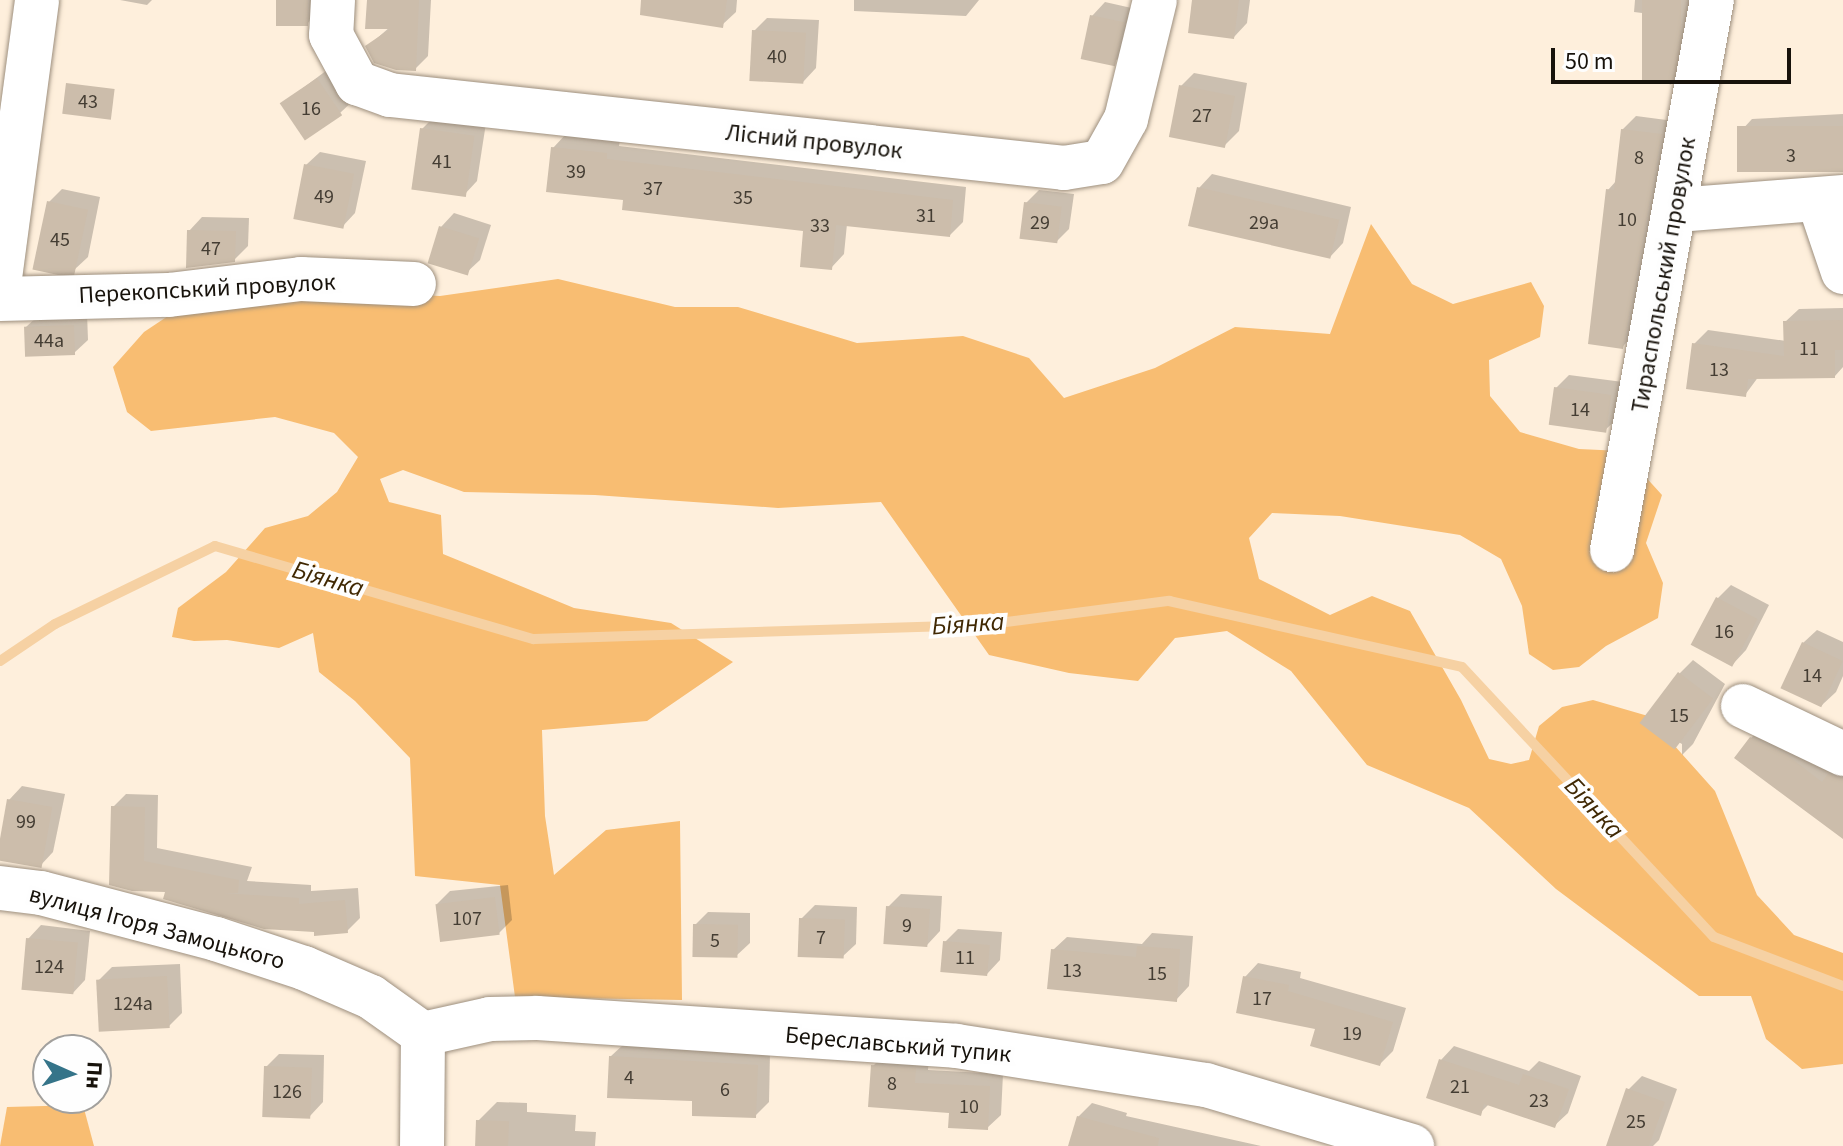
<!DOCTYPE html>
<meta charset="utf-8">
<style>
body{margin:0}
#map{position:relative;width:1843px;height:1146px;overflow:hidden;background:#feefdc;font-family:"Source Sans 3",sans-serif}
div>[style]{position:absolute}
.green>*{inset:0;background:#f8bd72}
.shadow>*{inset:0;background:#0003}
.stream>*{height:10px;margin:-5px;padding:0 5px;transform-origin:5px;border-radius:5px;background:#f6d1a3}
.building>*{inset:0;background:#ccbdab;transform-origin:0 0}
.roads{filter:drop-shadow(0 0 2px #9d8f7e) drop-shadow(0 0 2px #9d8f7e)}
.minor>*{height:44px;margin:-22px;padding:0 22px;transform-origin:22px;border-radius:22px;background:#fff}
span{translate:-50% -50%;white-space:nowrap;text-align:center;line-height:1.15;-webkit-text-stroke:8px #fefefe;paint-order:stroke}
.number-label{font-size:20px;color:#443d33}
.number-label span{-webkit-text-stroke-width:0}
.street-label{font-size:24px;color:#17120b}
.water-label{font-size:26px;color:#402803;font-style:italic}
.north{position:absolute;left:32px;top:1034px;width:80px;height:80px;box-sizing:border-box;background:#fefefe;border:2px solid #a2a09d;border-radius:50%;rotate:93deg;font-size:22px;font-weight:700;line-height:32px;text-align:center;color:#17120b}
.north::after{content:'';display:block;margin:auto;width:28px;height:36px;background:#357489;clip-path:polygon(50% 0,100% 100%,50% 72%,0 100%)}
.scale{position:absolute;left:1551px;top:48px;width:240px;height:36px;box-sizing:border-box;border:4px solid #17120b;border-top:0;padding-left:10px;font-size:24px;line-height:28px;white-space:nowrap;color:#17120b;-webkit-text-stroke:6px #fefefe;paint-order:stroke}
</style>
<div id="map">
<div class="green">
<div style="clip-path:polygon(1371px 224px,1412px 284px,1453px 304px,1531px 282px,1544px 306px,1540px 337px,1489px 360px,1490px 396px,1520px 432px,1579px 449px,1622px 451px,1662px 495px,1646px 543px,1663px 583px,1658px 618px,1606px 646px,1579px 667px,1553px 670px,1529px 654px,1522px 606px,1501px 559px,1460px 535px,1340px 516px,1272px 513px,1249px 538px,1259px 579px,1330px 615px,1372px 596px,1410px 611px,1461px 700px,1489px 759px,1511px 764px,1529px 760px,1539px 726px,1562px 707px,1593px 700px,1648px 716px,1715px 791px,1757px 895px,1794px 935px,1843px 953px,1843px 1064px,1802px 1069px,1766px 1039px,1751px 996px,1699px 996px,1556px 889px,1469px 808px,1367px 765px,1291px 671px,1227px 631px,1175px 638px,1138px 681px,1069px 673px,989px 655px,881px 502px,778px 508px,595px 495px,464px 492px,403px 470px,380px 479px,389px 502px,441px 515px,443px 554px,574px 608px,671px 623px,733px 662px,647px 721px,542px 730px,545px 816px,554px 875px,606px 830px,680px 821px,682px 1000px,515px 997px,500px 885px,415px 876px,410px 758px,355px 701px,319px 672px,313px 633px,279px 648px,227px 640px,194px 641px,172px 637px,178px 608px,226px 572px,265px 528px,308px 516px,337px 492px,358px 457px,334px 433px,275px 417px,151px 431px,127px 412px,113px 367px,144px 332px,186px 304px,290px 288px,440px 296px,558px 279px,675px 307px,738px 307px,857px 343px,963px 336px,1029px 358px,1064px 398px,1155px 368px,1235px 327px,1330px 334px)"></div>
<div style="clip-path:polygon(83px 1105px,94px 1146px,0 1146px,7px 1107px)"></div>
</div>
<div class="shadow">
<div style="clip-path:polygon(120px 0,152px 0,147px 5px)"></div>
<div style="clip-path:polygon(278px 0,320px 0,319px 11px,306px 25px)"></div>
<div style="clip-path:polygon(369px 0,431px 0,428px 56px,415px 69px,368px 46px,390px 27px)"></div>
<div style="clip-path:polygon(681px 0,737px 0,736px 12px,722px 25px)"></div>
<div style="clip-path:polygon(854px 0,979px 0,966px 16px,854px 11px)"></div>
<div style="clip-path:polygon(1194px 0,1250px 0,1247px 23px,1234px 37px)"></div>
<div style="clip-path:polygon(1635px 0,1692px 0,1684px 71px,1670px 85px,1642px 13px,1634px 12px)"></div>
<div style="clip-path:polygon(1105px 2px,1136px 9px,1126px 51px,1112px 64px,1092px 16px)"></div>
<div style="clip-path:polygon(767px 18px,819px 20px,816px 68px,803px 82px,754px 31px)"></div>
<div style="clip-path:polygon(331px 67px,354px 100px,340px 113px,282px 104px)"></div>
<div style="clip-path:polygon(1194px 73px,1247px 83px,1239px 131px,1225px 145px,1181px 86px)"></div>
<div style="clip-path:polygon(1843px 114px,1843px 172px,1739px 133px,1752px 119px)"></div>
<div style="clip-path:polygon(435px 116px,486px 123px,477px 181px,464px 195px,422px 129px)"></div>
<div style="clip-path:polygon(1636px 116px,1674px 121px,1636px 333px,1622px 347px,1608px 190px,1617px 180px,1622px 130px)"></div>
<div style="clip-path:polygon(566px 134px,620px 140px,619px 146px,966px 187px,963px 222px,950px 235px,847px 224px,844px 254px,831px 268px,806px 229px,626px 199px,553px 148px)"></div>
<div style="clip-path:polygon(320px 152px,366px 161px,355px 213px,342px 227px,306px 165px)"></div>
<div style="clip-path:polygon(1212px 174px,1351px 207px,1343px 243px,1330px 257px,1199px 188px)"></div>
<div style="clip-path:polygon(62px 189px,100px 197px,88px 257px,74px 270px,49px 202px)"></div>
<div style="clip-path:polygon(1039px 190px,1074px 194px,1069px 229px,1056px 242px,1026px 203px)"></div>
<div style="clip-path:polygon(454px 213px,491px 225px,480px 260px,466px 273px,441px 227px)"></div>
<div style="clip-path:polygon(202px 217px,249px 218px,248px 246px,234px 260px,189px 231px)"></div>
<div style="clip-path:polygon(1843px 308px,1843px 367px,1835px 376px,1759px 376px,1745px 395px,1694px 344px,1708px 330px,1786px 341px,1785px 322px,1799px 309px)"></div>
<div style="clip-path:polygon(87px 313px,88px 340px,74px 353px,26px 327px,40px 314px)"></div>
<div style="clip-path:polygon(1569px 375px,1623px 382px,1618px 418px,1604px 431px,1556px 388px)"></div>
<div style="clip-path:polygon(1731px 585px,1769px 605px,1746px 650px,1733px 664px,1717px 599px)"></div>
<div style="clip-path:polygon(1817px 630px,1843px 642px,1843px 676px,1836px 692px,1822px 705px,1803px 643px)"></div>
<div style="clip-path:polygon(1693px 660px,1725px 684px,1693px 744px,1682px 755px,1682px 744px,1651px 727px,1680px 673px)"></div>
<div style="clip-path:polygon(1765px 725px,1843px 762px,1843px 829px,1751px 738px)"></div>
<div style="clip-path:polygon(22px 786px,65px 794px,53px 852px,40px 866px,0 859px,9px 800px)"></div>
<div style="clip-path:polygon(126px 794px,158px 795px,157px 848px,252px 867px,247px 881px,311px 885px,311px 891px,358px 888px,360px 918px,347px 931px,316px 930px,167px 890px,132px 889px,113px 807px)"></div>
<div style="clip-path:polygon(508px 885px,512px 920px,499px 933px,437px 904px,450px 891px)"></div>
<div style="clip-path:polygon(901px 894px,942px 896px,940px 931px,927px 945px,888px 907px)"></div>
<div style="clip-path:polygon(815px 905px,857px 907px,856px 944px,842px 957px,801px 919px)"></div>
<div style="clip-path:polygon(708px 912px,750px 913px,750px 943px,736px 956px,695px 925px)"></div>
<div style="clip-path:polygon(41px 925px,90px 931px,85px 980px,72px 994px,28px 939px)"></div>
<div style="clip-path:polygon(958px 929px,1002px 932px,1000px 960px,987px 974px,945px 942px)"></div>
<div style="clip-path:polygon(1152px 933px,1193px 936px,1189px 986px,1176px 1000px,1053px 950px,1067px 937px,1142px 944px)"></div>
<div style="clip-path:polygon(1258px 963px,1301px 972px,1300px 978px,1406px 1008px,1393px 1051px,1380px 1064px,1245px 977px)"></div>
<div style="clip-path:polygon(180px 964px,182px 1013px,169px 1026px,98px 981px,112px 967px)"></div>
<div style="clip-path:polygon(624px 1044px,770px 1053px,769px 1102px,755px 1116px,694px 1099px,610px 1057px)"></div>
<div style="clip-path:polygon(1454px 1046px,1529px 1071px,1539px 1061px,1581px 1076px,1568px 1113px,1554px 1126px,1489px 1104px,1480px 1113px,1441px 1060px)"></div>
<div style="clip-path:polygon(886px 1053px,929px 1056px,928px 1070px,1003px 1074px,1001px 1115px,987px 1128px,873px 1066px)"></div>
<div style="clip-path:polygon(279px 1054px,324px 1055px,323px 1102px,310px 1116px,266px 1067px)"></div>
<div style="clip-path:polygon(1642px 1076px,1677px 1089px,1659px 1140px,1653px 1146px,1624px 1146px,1628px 1090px)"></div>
<div style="clip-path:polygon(497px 1102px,527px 1103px,527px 1112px,576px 1115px,575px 1131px,596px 1132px,595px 1146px,476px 1146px,478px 1121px)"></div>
<div style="clip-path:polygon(1092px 1103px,1127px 1113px,1126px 1116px,1261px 1146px,1070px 1146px,1078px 1117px)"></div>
</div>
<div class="stream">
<div style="left:0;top:661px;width:66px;rotate:-33.9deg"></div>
<div style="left:55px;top:624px;width:178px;rotate:-26deg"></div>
<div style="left:215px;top:546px;width:332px;rotate:16.3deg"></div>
<div style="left:534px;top:639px;width:449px;rotate:-1.8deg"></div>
<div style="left:983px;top:625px;width:188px;rotate:-7.4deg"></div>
<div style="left:1169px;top:601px;width:300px;rotate:12.7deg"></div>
<div style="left:1462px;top:667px;width:369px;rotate:47deg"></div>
<div style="left:1714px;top:937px;width:138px;rotate:20.8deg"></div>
</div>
<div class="building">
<div style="left:276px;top:0;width:32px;height:26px"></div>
<div style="clip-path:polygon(367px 0,419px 0,416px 71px,396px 70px,374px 63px,365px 46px,390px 29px,365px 29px)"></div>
<div style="clip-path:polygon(641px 0,727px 0,723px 28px,640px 15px)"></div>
<div style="clip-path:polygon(1192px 0,1239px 0,1234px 39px,1188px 33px)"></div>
<div style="left:1642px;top:0;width:39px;height:83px"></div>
<div style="left:1090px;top:15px;width:35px;height:45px;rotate:12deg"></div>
<div style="left:752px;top:30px;width:54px;height:51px;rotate:3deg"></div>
<div style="left:317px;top:78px;width:45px;height:45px;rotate:56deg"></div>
<div style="left:66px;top:83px;width:49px;height:31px;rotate:7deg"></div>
<div style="left:1179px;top:85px;width:57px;height:53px;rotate:11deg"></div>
<div style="left:1843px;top:126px;width:46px;height:106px;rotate:90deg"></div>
<div style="left:420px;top:128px;width:55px;height:62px;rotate:8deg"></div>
<div style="clip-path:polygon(1621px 129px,1662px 134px,1623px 349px,1588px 344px,1606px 189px,1614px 190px)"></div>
<div style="clip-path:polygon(551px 147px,607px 153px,607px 159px,953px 200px,950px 237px,836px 225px,832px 270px,800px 267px,803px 231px,622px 210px,623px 200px,546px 192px)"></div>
<div style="left:304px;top:164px;width:51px;height:56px;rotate:11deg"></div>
<div style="left:1197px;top:187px;width:146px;height:40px;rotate:13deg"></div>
<div style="left:47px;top:201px;width:42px;height:70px;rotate:12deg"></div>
<div style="left:1024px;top:202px;width:38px;height:37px;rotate:7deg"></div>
<div style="left:439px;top:226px;width:42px;height:39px;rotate:17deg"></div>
<div style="clip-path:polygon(187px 230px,236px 231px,235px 262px,186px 268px)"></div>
<div style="clip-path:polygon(1843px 320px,1843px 350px,1835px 350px,1835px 378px,1748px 379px,1746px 397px,1686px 389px,1692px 343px,1784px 356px,1783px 321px)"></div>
<div style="left:74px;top:325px;width:30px;height:50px;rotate:88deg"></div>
<div style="left:1554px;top:387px;width:58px;height:38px;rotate:8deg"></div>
<div style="left:1716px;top:597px;width:47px;height:54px;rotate:28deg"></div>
<div style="left:1802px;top:642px;width:45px;height:51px;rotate:25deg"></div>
<div style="left:1678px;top:672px;width:44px;height:64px;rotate:37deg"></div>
<div style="clip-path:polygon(1750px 737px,1787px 755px,1822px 782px,1828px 774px,1843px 779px,1843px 839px,1734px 758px)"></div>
<div style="left:7px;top:799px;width:46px;height:62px;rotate:10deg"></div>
<div style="clip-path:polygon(111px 806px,145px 807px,144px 861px,239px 880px,238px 893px,223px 893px,299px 898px,299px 904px,345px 900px,348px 933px,314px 936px,314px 932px,264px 929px,163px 899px,165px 892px,132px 891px,109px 885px)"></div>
<div style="left:495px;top:897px;width:38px;height:60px;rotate:83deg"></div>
<div style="left:886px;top:906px;width:44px;height:38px;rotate:4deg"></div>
<div style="left:799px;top:918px;width:46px;height:39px;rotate:2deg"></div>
<div style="left:693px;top:924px;width:45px;height:33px;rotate:1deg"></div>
<div style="left:26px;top:938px;width:52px;height:52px;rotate:5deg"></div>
<div style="left:943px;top:941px;width:47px;height:31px;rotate:5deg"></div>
<div style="clip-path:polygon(1137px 946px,1180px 949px,1177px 1002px,1047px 989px,1051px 949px,1136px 957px)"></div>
<div style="left:167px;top:976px;width:52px;height:71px;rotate:87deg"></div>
<div style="clip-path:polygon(1243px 976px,1289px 985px,1288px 991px,1393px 1022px,1380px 1066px,1310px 1046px,1315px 1029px,1236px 1013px)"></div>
<div style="clip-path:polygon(609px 1056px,758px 1065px,756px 1118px,692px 1116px,692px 1101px,607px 1098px)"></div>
<div style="clip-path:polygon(1439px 1059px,1519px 1085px,1523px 1074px,1569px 1089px,1555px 1128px,1484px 1104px,1481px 1116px,1426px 1098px)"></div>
<div style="clip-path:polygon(871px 1065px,916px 1068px,915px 1083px,990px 1086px,988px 1130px,948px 1128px,949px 1113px,868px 1107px)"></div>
<div style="left:264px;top:1066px;width:48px;height:51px;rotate:2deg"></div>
<div style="clip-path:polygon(1626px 1088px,1665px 1102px,1649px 1146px,1606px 1146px)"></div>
<div style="clip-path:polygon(1077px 1116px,1159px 1138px,1158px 1146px,1068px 1146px)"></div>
<div style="left:476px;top:1120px;width:33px;height:26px;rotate:2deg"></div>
</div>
<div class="roads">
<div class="minor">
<div style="left:333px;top:0;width:35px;rotate:93deg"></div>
<div style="left:331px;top:35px;width:55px;rotate:61.6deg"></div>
<div style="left:357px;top:83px;width:35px;rotate:20deg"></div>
<div style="left:390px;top:95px;width:678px;rotate:6.18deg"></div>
<div style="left:1064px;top:168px;width:38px;rotate:-9deg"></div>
<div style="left:1102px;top:162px;width:49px;rotate:-60.8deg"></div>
<div style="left:1126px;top:119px;width:122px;rotate:-76.3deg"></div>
<div style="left:1819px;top:201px;width:75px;rotate:71.3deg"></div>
<div style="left:1677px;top:210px;width:167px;rotate:-4.5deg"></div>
<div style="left:0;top:278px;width:280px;rotate:-82.4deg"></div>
<div style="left:0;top:299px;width:169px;rotate:-1.4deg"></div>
<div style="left:169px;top:295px;width:133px;rotate:-6.9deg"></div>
<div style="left:301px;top:279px;width:113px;rotate:2.5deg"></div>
<div style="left:1612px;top:550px;width:559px;rotate:-79.7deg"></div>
<div style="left:1743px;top:706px;width:111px;rotate:25.6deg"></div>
<div style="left:0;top:888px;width:41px;rotate:7deg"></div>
<div style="left:41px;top:893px;width:181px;rotate:14.7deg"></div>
<div style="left:216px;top:939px;width:93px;rotate:18.2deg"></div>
<div style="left:304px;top:968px;width:73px;rotate:23.4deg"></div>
<div style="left:371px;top:997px;width:64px;rotate:35.4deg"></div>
<div style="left:423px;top:1034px;width:112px;rotate:90.5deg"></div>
<div style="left:423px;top:1034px;width:69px;rotate:-12.6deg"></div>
<div style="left:490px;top:1019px;width:47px;rotate:-1.2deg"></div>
<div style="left:537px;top:1018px;width:420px;rotate:3.8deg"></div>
<div style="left:956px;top:1046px;width:253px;rotate:8.9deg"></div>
<div style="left:1206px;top:1085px;width:215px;rotate:16.5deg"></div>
</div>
</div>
<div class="number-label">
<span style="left:777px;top:57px">40</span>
<span style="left:88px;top:102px">43</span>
<span style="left:311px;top:109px">16</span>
<span style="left:1202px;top:116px">27</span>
<span style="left:1791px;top:156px">3</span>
<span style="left:1639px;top:158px">8</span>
<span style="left:442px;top:162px">41</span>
<span style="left:576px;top:172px">39</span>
<span style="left:653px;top:189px">37</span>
<span style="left:324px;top:197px">49</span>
<span style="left:743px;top:198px">35</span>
<span style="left:926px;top:216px">31</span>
<span style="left:1627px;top:220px">10</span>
<span style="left:1040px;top:223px">29</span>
<span style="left:1264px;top:223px">29а</span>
<span style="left:820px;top:226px">33</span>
<span style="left:60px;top:240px">45</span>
<span style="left:211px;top:249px">47</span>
<span style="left:49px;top:341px">44а</span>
<span style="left:1809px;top:349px">11</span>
<span style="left:1719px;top:370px">13</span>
<span style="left:1580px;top:410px">14</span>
<span style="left:1724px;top:632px">16</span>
<span style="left:1812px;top:676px">14</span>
<span style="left:1679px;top:716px">15</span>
<span style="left:26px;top:822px">99</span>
<span style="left:467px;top:919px">107</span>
<span style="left:907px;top:926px">9</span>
<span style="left:821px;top:938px">7</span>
<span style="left:715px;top:941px">5</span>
<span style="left:965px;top:958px">11</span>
<span style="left:49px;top:967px">124</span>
<span style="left:1072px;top:971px">13</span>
<span style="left:1157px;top:974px">15</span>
<span style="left:1262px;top:999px">17</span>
<span style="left:133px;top:1004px">124а</span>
<span style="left:1352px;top:1034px">19</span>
<span style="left:629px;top:1078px">4</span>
<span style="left:892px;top:1084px">8</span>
<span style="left:1460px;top:1087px">21</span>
<span style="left:725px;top:1090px">6</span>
<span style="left:287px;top:1092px">126</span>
<span style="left:1539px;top:1101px">23</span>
<span style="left:969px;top:1107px">10</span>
<span style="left:1636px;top:1122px">25</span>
</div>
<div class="street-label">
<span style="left:814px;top:142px;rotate:6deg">Лісний провулок</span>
<span style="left:1664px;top:275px;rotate:-80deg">Тираспольський провулок</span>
<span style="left:207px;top:289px;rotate:-3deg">Перекопський провулок</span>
<span style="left:157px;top:928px;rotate:15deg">вулиця Ігоря Замоцького</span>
<span style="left:898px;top:1045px;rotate:5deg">Береславський тупик</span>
</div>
<div class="water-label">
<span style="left:328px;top:579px;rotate:16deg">Біянка</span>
<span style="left:968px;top:624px;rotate:-4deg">Біянка</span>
<span style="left:1594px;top:808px;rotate:47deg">Біянка</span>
</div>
<div class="north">Пн</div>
<div class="scale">50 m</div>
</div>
